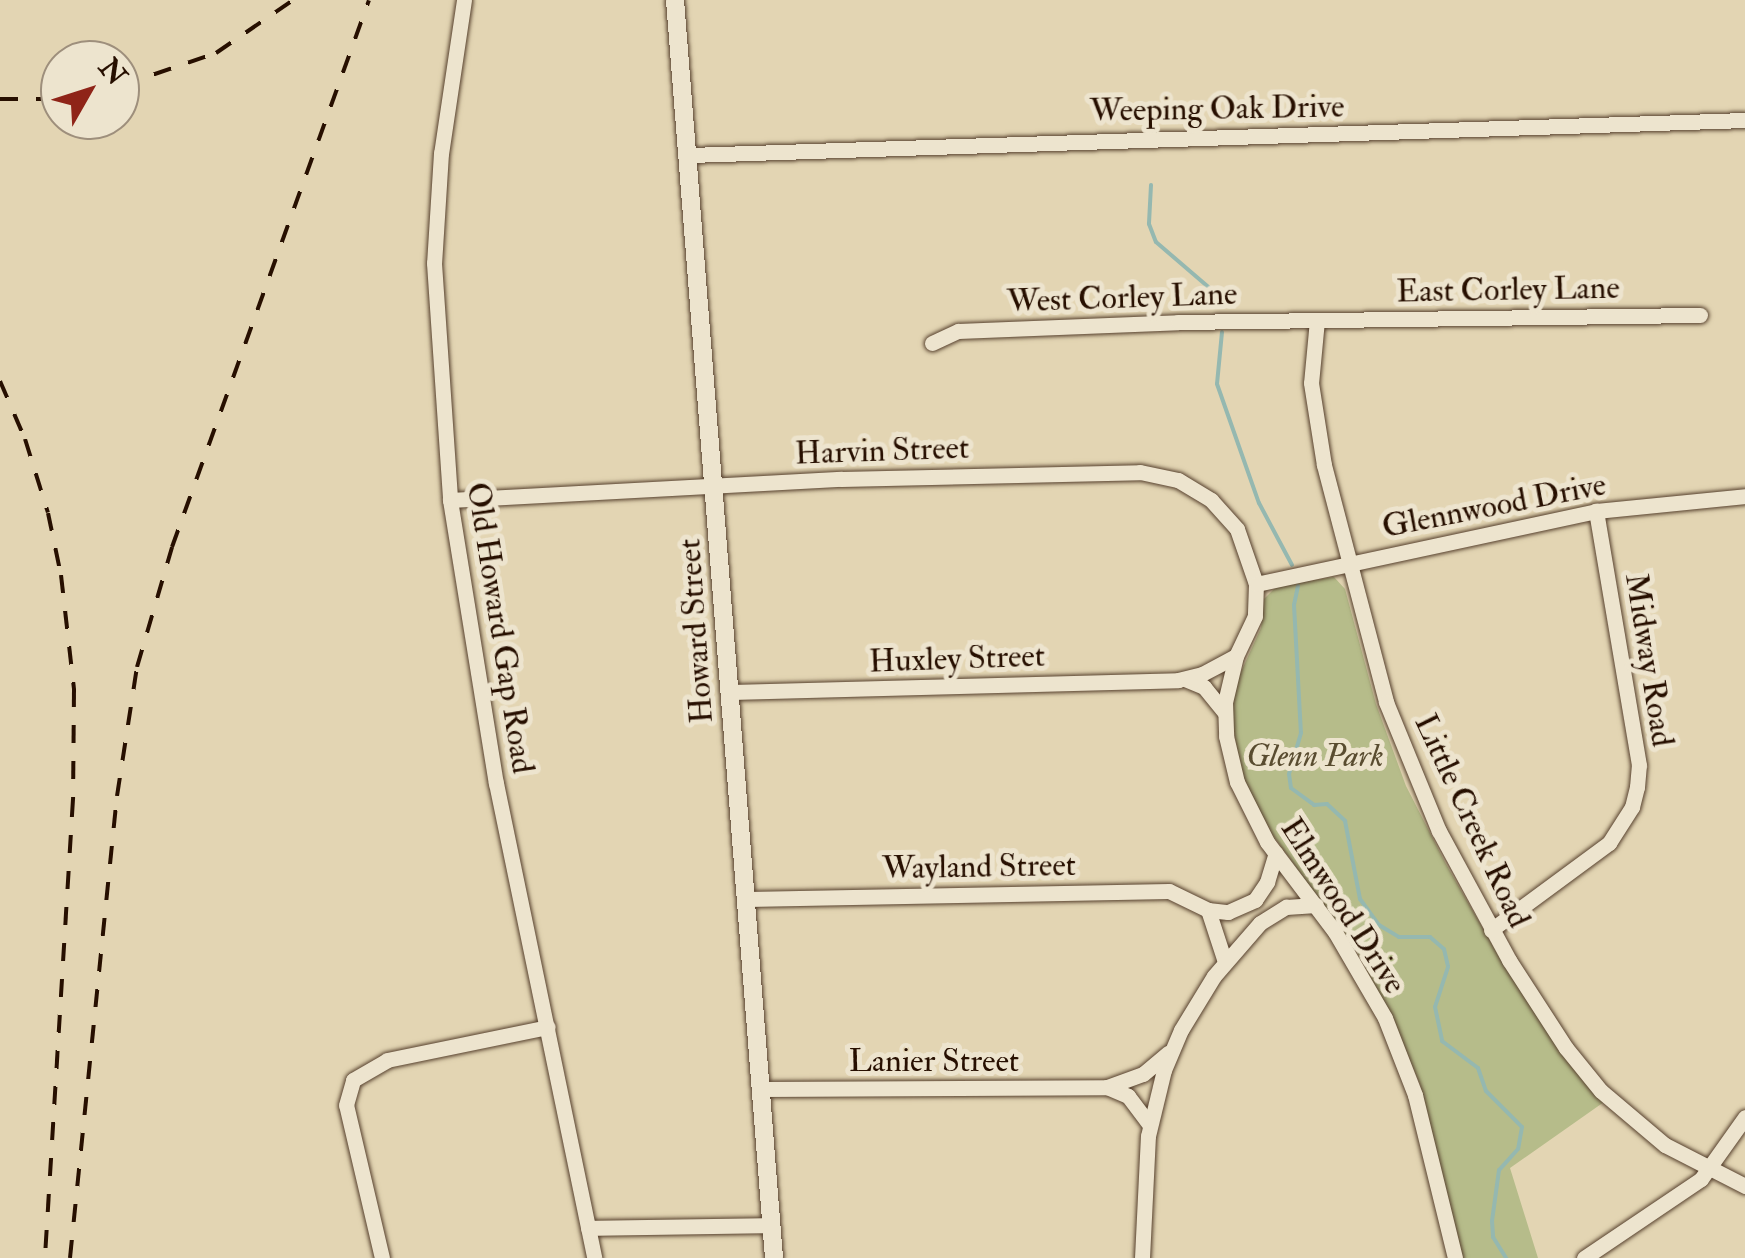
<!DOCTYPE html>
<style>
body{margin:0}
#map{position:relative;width:1745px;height:1258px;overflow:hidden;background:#e3d5b3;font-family:"IM FELL Double Pica",serif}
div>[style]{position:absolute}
.green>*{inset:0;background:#b6bc8a}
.stream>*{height:4px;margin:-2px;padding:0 2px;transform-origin:2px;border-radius:2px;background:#95b8b0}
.roads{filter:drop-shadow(0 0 2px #56402d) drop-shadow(0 0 2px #56402d)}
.minor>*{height:15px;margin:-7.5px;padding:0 7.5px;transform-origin:7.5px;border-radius:7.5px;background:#ede4ce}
.tertiary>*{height:18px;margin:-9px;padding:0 9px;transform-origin:9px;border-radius:9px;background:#ede4ce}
.rail>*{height:4px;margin-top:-2px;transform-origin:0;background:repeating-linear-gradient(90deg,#270f00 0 18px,transparent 0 36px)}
span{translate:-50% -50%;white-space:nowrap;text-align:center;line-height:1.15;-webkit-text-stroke:10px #ede4ce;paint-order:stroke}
.street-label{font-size:32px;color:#270f00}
.park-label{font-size:32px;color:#594c30;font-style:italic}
.north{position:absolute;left:40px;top:40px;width:100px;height:100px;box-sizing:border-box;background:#ede4ce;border:2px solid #9e8f7c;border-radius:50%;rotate:51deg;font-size:28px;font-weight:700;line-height:40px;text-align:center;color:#270f00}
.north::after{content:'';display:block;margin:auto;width:35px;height:45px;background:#8f2418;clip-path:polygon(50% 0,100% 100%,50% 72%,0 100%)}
</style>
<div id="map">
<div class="green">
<div style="clip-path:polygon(1334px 577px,1345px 589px,1376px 704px,1406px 786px,1446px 864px,1506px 969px,1556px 1045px,1604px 1102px,1510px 1168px,1538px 1258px,1463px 1258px,1447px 1210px,1420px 1084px,1388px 1010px,1356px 950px,1272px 834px,1243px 780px,1232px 721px,1235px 685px,1261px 628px,1264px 599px,1277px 586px)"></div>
</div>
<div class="stream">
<div style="left:1151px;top:185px;width:39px;rotate:93deg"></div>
<div style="left:1149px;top:224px;width:19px;rotate:69deg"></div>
<div style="left:1156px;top:242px;width:86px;rotate:40.7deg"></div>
<div style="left:1222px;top:332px;width:52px;rotate:95.5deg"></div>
<div style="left:1217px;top:384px;width:126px;rotate:70.6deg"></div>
<div style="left:1259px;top:503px;width:70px;rotate:62deg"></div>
<div style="left:1298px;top:586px;width:19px;rotate:102deg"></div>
<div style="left:1294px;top:605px;width:128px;rotate:86.9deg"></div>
<div style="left:1301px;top:733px;width:43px;rotate:106.3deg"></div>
<div style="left:1289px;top:774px;width:14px;rotate:82deg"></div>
<div style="left:1291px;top:788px;width:29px;rotate:36deg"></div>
<div style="left:1314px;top:805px;width:13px;rotate:-4deg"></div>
<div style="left:1327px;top:804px;width:25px;rotate:43deg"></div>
<div style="left:1345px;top:821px;width:79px;rotate:79.1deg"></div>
<div style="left:1360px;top:899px;width:32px;rotate:54deg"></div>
<div style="left:1379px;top:925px;width:23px;rotate:31deg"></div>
<div style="left:1399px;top:937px;width:31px"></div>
<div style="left:1430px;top:937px;width:18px;rotate:41deg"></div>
<div style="left:1444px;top:949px;width:18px;rotate:77deg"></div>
<div style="left:1448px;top:967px;width:42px;rotate:108deg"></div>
<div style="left:1435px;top:1007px;width:35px;rotate:78deg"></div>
<div style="left:1442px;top:1041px;width:45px;rotate:36.9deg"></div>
<div style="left:1478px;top:1068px;width:24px;rotate:71deg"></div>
<div style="left:1486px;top:1091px;width:51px;rotate:45deg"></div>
<div style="left:1522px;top:1127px;width:22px;rotate:100deg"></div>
<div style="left:1518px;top:1149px;width:28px;rotate:132deg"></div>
<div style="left:1499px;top:1170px;width:51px;rotate:97.8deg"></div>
<div style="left:1492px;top:1221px;width:16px;rotate:86deg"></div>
<div style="left:1493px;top:1237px;width:25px;rotate:58deg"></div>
</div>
<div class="roads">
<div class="minor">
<div style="left:464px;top:0;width:155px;rotate:98.5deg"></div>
<div style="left:441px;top:153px;width:110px;rotate:93.6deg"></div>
<div style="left:434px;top:263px;width:238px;rotate:86.1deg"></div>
<div style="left:450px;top:500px;width:287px;rotate:80.8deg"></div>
<div style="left:496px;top:783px;width:485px;rotate:78.3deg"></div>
<div style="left:690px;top:155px;width:1056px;rotate:-1.9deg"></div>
<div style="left:1317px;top:320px;width:63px;rotate:95.4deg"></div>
<div style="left:1311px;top:383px;width:83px;rotate:81deg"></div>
<div style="left:1324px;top:465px;width:245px;rotate:75.3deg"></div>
<div style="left:1386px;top:702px;width:139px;rotate:67.7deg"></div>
<div style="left:1439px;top:831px;width:147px;rotate:61.5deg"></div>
<div style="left:1509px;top:960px;width:105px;rotate:57.1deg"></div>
<div style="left:1566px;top:1048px;width:55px;rotate:50.9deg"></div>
<div style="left:1601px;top:1091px;width:84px;rotate:40.2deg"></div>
<div style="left:1665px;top:1145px;width:90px;rotate:27.1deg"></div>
<div style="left:932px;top:343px;width:29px;rotate:-25deg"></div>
<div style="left:958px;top:331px;width:220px;rotate:-2.3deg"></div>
<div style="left:1178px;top:322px;width:522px;rotate:-0.77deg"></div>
<div style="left:450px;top:500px;width:392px;rotate:-3.1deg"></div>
<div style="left:841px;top:479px;width:299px;rotate:-1.3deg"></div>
<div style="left:1140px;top:472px;width:39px;rotate:12deg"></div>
<div style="left:1178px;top:480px;width:39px;rotate:31deg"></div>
<div style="left:1211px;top:500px;width:39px;rotate:48deg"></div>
<div style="left:1237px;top:529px;width:58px;rotate:70.9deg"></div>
<div style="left:1256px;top:584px;width:32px;rotate:92deg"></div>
<div style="left:1255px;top:616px;width:44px;rotate:115.4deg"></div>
<div style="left:1236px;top:656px;width:47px;rotate:103.4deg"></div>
<div style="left:1225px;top:702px;width:34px;rotate:88deg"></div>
<div style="left:1226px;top:736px;width:47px;rotate:76.6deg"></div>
<div style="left:1237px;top:782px;width:67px;rotate:63.4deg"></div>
<div style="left:1267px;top:842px;width:113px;rotate:52.9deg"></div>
<div style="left:1335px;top:932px;width:99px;rotate:59.8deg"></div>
<div style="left:1385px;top:1018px;width:83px;rotate:68.7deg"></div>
<div style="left:1415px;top:1095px;width:168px;rotate:76.2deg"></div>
<div style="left:1256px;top:584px;width:348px;rotate:-12.1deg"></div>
<div style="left:1596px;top:511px;width:150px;rotate:-5.7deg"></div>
<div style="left:1185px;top:679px;width:21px;rotate:23deg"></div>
<div style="left:1204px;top:687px;width:33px;rotate:51deg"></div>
<div style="left:731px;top:692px;width:447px;rotate:-1.5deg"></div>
<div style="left:1178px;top:680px;width:25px;rotate:-14deg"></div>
<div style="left:1202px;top:674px;width:38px;rotate:-28deg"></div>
<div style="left:747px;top:899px;width:422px;rotate:-1.1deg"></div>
<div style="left:1169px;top:891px;width:43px;rotate:26deg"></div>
<div style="left:1208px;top:910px;width:55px;rotate:71.9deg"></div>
<div style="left:1208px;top:910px;width:20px;rotate:6deg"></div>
<div style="left:1228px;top:912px;width:30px;rotate:-24deg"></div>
<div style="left:1255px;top:900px;width:22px;rotate:-56deg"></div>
<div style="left:1267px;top:882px;width:30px;rotate:-73deg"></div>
<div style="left:1491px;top:930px;width:147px;rotate:-36.4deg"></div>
<div style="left:1609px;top:843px;width:43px;rotate:-57.4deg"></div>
<div style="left:1632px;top:807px;width:21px;rotate:-76deg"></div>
<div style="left:1637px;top:787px;width:22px;rotate:-85deg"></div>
<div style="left:1639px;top:765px;width:258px;rotate:-99.6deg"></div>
<div style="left:1107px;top:1087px;width:38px;rotate:-20deg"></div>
<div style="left:1143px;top:1074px;width:33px;rotate:-40deg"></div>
<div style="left:761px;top:1089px;width:346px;rotate:-0.3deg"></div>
<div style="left:1107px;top:1087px;width:23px;rotate:23deg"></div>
<div style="left:1128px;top:1096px;width:36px;rotate:53deg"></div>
<div style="left:588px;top:1228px;width:184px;rotate:-0.9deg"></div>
<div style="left:382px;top:1258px;width:157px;rotate:-103.2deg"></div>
<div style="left:346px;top:1105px;width:26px;rotate:-74deg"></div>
<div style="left:353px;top:1080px;width:39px;rotate:-30deg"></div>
<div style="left:387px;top:1060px;width:164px;rotate:-11.6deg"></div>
<div style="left:1142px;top:1258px;width:122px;rotate:-87.2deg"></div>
<div style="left:1148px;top:1136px;width:68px;rotate:-76.4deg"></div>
<div style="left:1164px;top:1070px;width:43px;rotate:-67deg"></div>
<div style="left:1181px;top:1030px;width:63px;rotate:-58.6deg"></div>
<div style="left:1214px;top:976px;width:70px;rotate:-49deg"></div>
<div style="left:1260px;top:923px;width:31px;rotate:-32deg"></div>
<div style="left:1286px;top:907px;width:30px;rotate:-4deg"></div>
<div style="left:1584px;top:1258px;width:141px;rotate:-34deg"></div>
<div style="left:1701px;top:1179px;width:76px;rotate:-54.6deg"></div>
</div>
<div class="tertiary">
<div style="left:675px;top:0;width:1262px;rotate:85.5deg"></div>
</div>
</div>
<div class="rail">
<div style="left:120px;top:86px;width:102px;rotate:-19deg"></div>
<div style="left:216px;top:53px;width:93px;rotate:-34.5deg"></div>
<div style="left:0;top:99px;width:60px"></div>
<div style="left:0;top:381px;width:63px;rotate:66.7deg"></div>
<div style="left:25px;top:439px;width:77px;rotate:72.7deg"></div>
<div style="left:48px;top:513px;width:63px;rotate:78.2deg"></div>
<div style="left:61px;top:575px;width:115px;rotate:83.5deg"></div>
<div style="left:74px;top:689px;width:110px;rotate:90.5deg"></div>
<div style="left:73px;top:799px;width:460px;rotate:93.5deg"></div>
<div style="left:70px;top:1258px;width:464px;rotate:-84.2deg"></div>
<div style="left:117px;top:796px;width:131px;rotate:-81.2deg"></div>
<div style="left:137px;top:667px;width:125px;rotate:-73.7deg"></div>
<div style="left:172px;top:547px;width:581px;rotate:-70.19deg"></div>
</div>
<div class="street-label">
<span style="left:1217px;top:109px;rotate:-1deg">Weeping Oak Drive</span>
<span style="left:1508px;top:290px;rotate:-1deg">East Corley Lane</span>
<span style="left:1122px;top:298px;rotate:-2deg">West Corley Lane</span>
<span style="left:882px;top:451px;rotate:-2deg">Harvin Street</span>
<span style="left:1494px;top:506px;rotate:-11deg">Glennwood Drive</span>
<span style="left:500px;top:628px;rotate:81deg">Old Howard Gap Road</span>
<span style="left:696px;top:631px;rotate:-94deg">Howard Street</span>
<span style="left:957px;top:659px;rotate:-2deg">Huxley Street</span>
<span style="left:1649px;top:660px;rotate:81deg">Midway Road</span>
<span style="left:1472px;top:821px;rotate:65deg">Little Creek Road</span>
<span style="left:979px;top:867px;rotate:-1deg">Wayland Street</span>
<span style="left:1343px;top:906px;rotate:57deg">Elmwood Drive</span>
<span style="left:934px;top:1061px">Lanier Street</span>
</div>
<div class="park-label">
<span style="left:1315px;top:756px">Glenn Park</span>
</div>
<div class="north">N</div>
</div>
